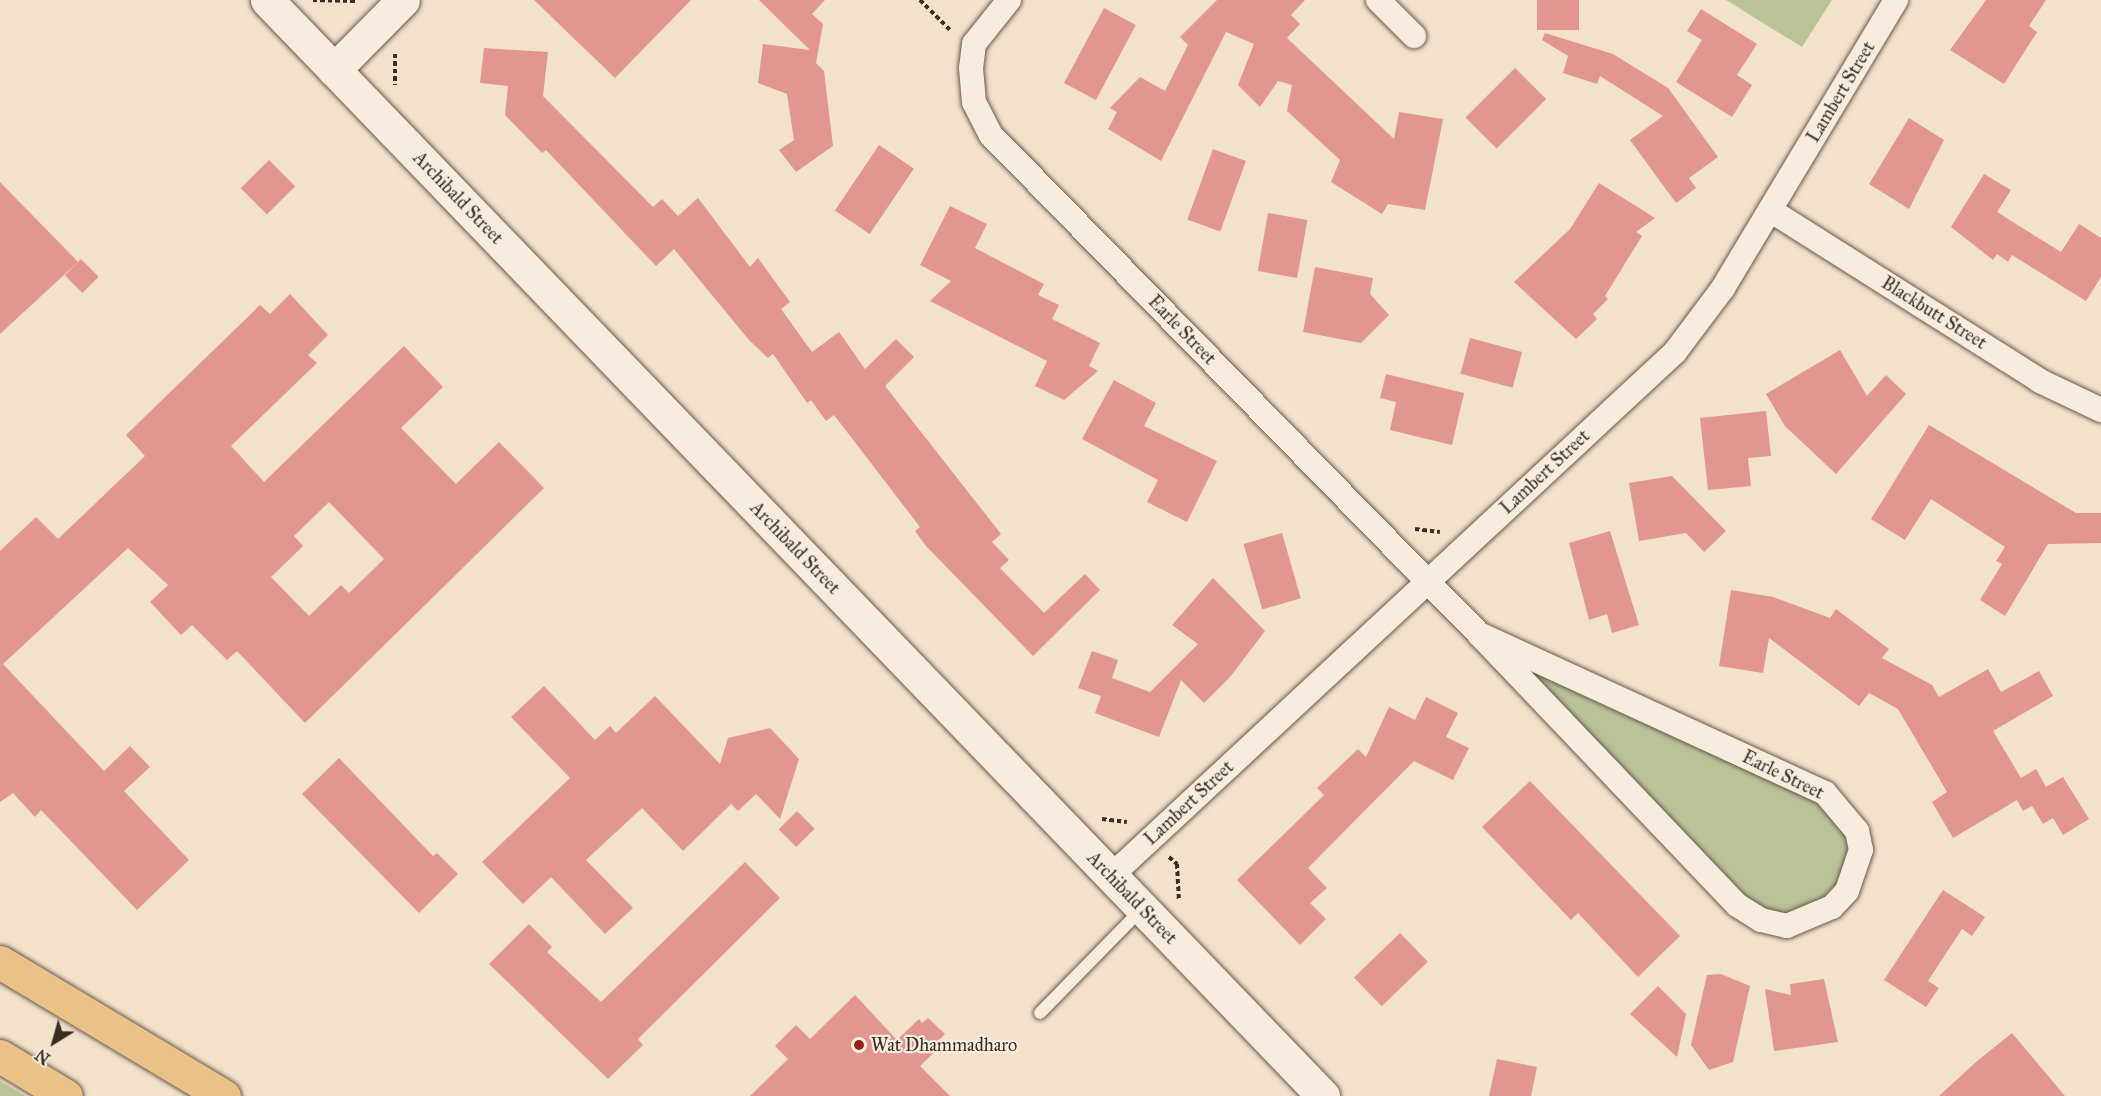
<!DOCTYPE html>
<style>
body{margin:0}
#map{position:relative;width:2101px;height:1096px;overflow:hidden;background:#f3e2cb;font-family:"IM FELL Great Primer",serif}
div>[style]{position:absolute}
.green>*{inset:0;background:#bac398}
.building>*{inset:0;background:#e19690;transform-origin:0 0}
.path>*{height:4px;margin-top:-2px;transform-origin:0;background:repeating-linear-gradient(90deg,#382d22 0 4.5px,transparent 0 7.5px)}
.roads{filter:drop-shadow(0 0 2px #675a4c) drop-shadow(0 0 2px #675a4c)}
.lane>*{height:12px;margin:-6px;padding:0 6px;transform-origin:6px;border-radius:6px;background:#f7ecdd}
.street>*{height:24px;margin:-12px;padding:0 12px;transform-origin:12px;border-radius:12px;background:#f7ecdd}
.secondary>*{height:33px;margin:-16.5px;padding:0 16.5px;transform-origin:16.5px;border-radius:16.5px;background:#f7ecdd}
.primary>*{height:33px;margin:-16.5px;padding:0 16.5px;transform-origin:16.5px;border-radius:16.5px;background:#eac186}
.dots>*{width:16px;height:16px;translate:-50% -50%;box-sizing:border-box;border:3px solid #f7ecdd;border-radius:50%}
span{translate:-50% -50%;white-space:nowrap;text-align:center;line-height:1.15;-webkit-text-stroke:4.5px #f7ecdd;paint-order:stroke}
.street-label{font-size:18px;color:#382d22}
.poi-label{font-size:18px;color:#382d22}
.left{translate:0 -50%;text-align:left}
.north{position:absolute;left:24px;top:1012px;width:60px;height:60px;-webkit-text-stroke:4px #f7ecdd;paint-order:stroke;rotate:217deg;font-size:16px;font-weight:700;line-height:24px;text-align:center;color:#382d22}
.north::after{content:'';display:block;margin:auto;width:21px;height:27px;background:#382d22;clip-path:polygon(50% 0,100% 100%,50% 72%,0 100%)}
</style>
<div id="map">
<div class="green">
<div style="clip-path:polygon(1726px 0,1832px 0,1802px 47px)"></div>
<div style="clip-path:polygon(1479px 634px,1800px 781px,1857px 831px,1832px 907px,1761px 920px)"></div>
<div style="clip-path:polygon(0 1081px,25px 1096px,0 1096px)"></div>
</div>
<div class="building">
<div style="clip-path:polygon(534px 0,691px 0,615px 78px)"></div>
<div style="clip-path:polygon(759px 0,825px 0,812px 14px,823px 24px,816px 63px,824px 71px,833px 146px,796px 172px,779px 150px,794px 140px,787px 94px,758px 83px,763px 44px,810px 50px)"></div>
<div style="clip-path:polygon(1217px 0,1305px 0,1291px 15px,1300px 24px,1287px 38px,1394px 139px,1399px 112px,1443px 119px,1425px 210px,1388px 204px,1382px 214px,1331px 182px,1340px 160px,1287px 111px,1292px 85px,1278px 81px,1260px 107px,1238px 85px,1254px 44px,1226px 32px,1161px 161px,1108px 129px,1117px 112px,1110px 108px,1140px 77px,1165px 91px,1188px 45px,1180px 37px)"></div>
<div style="left:1537px;top:0;width:42px;height:30px"></div>
<div style="clip-path:polygon(1986px 0,2046px 0,2029px 26px,2037px 32px,2004px 84px,1950px 50px)"></div>
<div style="left:1104px;top:8px;width:36px;height:85px;rotate:28deg"></div>
<div style="clip-path:polygon(1701px 9px,1757px 44px,1737px 75px,1752px 85px,1732px 117px,1676px 82px,1702px 40px,1687px 31px)"></div>
<div style="clip-path:polygon(1545px 33px,1613px 54px,1668px 88px,1718px 157px,1689px 178px,1696px 188px,1676px 203px,1630px 140px,1663px 116px,1600px 76px,1597px 84px,1563px 73px,1568px 56px,1542px 40px)"></div>
<div style="clip-path:polygon(484px 48px,548px 52px,543px 96px,653px 207px,662px 199px,678px 216px,698px 198px,750px 267px,758px 258px,790px 302px,781px 309px,812px 352px,839px 332px,865px 369px,896px 339px,914px 357px,885px 386px,1001px 534px,992px 542px,1009px 560px,1000px 568px,1044px 613px,1085px 574px,1100px 590px,1033px 656px,926px 546px,915px 531px,920px 527px,834px 415px,826px 421px,811px 400px,807px 403px,773px 354px,768px 358px,749px 340px,674px 249px,656px 266px,546px 150px,542px 153px,505px 115px,508px 86px,480px 83px)"></div>
<div style="left:1515px;top:68px;width:44px;height:70px;rotate:45deg"></div>
<div style="clip-path:polygon(1909px 118px,1944px 140px,1909px 209px,1869px 184px)"></div>
<div style="left:879px;top:145px;width:42px;height:79px;rotate:34deg"></div>
<div style="left:1213px;top:149px;width:35px;height:75px;rotate:20deg"></div>
<div style="left:269px;top:160px;width:37px;height:40px;rotate:45deg"></div>
<div style="clip-path:polygon(1984px 174px,2011px 190px,1997px 212px,2061px 252px,2079px 224px,2101px 238px,2101px 277px,2086px 301px,2012px 255px,2008px 262px,1997px 254px,1993px 260px,1951px 227px)"></div>
<div style="clip-path:polygon(0 182px,78px 262px,0 334px)"></div>
<div style="clip-path:polygon(1599px 183px,1655px 218px,1636px 232px,1642px 236px,1605px 296px,1608px 299px,1593px 314px,1597px 319px,1576px 339px,1514px 282px,1570px 229px)"></div>
<div style="clip-path:polygon(950px 206px,987px 224px,975px 248px,1044px 284px,1038px 295px,1059px 305px,1052px 319px,1100px 343px,1089px 366px,1098px 371px,1064px 400px,1035px 386px,1047px 361px,930px 301px,951px 281px,920px 265px)"></div>
<div style="left:1268px;top:213px;width:40px;height:59px;rotate:10deg"></div>
<div style="left:81px;top:259px;width:25px;height:23px;rotate:45deg"></div>
<div style="clip-path:polygon(1315px 267px,1373px 278px,1370px 294px,1389px 315px,1361px 343px,1303px 332px)"></div>
<div style="clip-path:polygon(evenodd,290px 294px,328px 335px,308px 355px,317px 363px,231px 446px,264px 482px,404px 346px,443px 387px,401px 428px,456px 484px,499px 442px,544px 488px,305px 723px,237px 651px,227px 660px,192px 625px,181px 635px,150px 602px,168px 585px,128px 548px,3px 664px,104px 771px,130px 746px,150px 767px,124px 791px,189px 860px,137px 910px,41px 810px,35px 817px,13px 793px,0 802px,0 551px,36px 517px,58px 539px,145px 456px,126px 435px,260px 305px,270px 314px,290px 294px,329px 502px,384px 559px,349px 593px,341px 585px,309px 616px,271px 577px,303px 546px,294px 536px,329px 502px)"></div>
<div style="left:1470px;top:338px;width:54px;height:37px;rotate:15deg"></div>
<div style="clip-path:polygon(1840px 350px,1867px 396px,1886px 375px,1906px 394px,1836px 474px,1785px 426px,1766px 394px)"></div>
<div style="clip-path:polygon(1386px 374px,1464px 393px,1452px 445px,1390px 430px,1396px 402px,1380px 398px)"></div>
<div style="clip-path:polygon(1114px 380px,1156px 403px,1144px 426px,1217px 461px,1187px 522px,1147px 502px,1158px 480px,1082px 439px)"></div>
<div style="clip-path:polygon(1766px 411px,1771px 456px,1748px 458px,1751px 486px,1708px 490px,1700px 418px)"></div>
<div style="clip-path:polygon(1929px 425px,2076px 513px,2101px 513px,2101px 543px,2048px 544px,2005px 616px,1980px 600px,2002px 564px,1996px 561px,2005px 547px,1931px 499px,1905px 540px,1871px 519px)"></div>
<div style="clip-path:polygon(1672px 476px,1726px 531px,1704px 552px,1686px 533px,1639px 541px,1629px 483px)"></div>
<div style="clip-path:polygon(1610px 531px,1639px 625px,1612px 633px,1607px 614px,1589px 620px,1569px 543px)"></div>
<div style="left:1282px;top:533px;width:68px;height:40px;rotate:74deg"></div>
<div style="clip-path:polygon(1213px 578px,1265px 631px,1230px 677px,1204px 703px,1181px 680px,1159px 737px,1095px 713px,1101px 696px,1078px 688px,1092px 651px,1118px 660px,1112px 678px,1150px 692px,1198px 644px,1172px 625px)"></div>
<div style="clip-path:polygon(1731px 590px,1773px 597px,1830px 618px,1836px 609px,1889px 649px,1882px 658px,1932px 685px,1939px 697px,1988px 669px,2001px 692px,2039px 671px,2053px 696px,1993px 731px,2021px 778px,2036px 769px,2046px 787px,2063px 777px,2089px 819px,2063px 835px,2053px 818px,2043px 824px,2032px 806px,2023px 811px,2017px 800px,1953px 838px,1932px 802px,1947px 792px,1898px 709px,1869px 693px,1859px 706px,1769px 638px,1763px 673px,1719px 666px)"></div>
<div style="clip-path:polygon(544px 686px,595px 740px,610px 726px,616px 733px,655px 696px,720px 764px,728px 738px,770px 728px,799px 759px,780px 819px,756px 794px,738px 811px,731px 804px,683px 851px,642px 808px,586px 860px,633px 908px,605px 934px,551px 877px,523px 904px,482px 862px,570px 778px,511px 717px)"></div>
<div style="clip-path:polygon(1426px 697px,1458px 713px,1446px 737px,1469px 748px,1453px 780px,1414px 761px,1308px 868px,1327px 888px,1310px 903px,1326px 919px,1300px 945px,1237px 880px,1324px 795px,1317px 788px,1358px 749px,1366px 757px,1389px 707px,1415px 720px)"></div>
<div style="clip-path:polygon(339px 758px,433px 856px,437px 853px,458px 874px,419px 913px,302px 794px)"></div>
<div style="clip-path:polygon(1530px 781px,1680px 936px,1638px 977px,1578px 913px,1571px 920px,1482px 827px)"></div>
<div style="left:797px;top:811px;width:25px;height:26px;rotate:45deg"></div>
<div style="clip-path:polygon(745px 862px,780px 898px,638px 1039px,643px 1045px,608px 1079px,489px 964px,529px 924px,552px 947px,547px 952px,601px 1002px)"></div>
<div style="clip-path:polygon(1943px 890px,1985px 917px,1972px 936px,1962px 929px,1928px 981px,1939px 988px,1926px 1007px,1884px 980px)"></div>
<div style="left:1400px;top:933px;width:40px;height:64px;rotate:46deg"></div>
<div style="clip-path:polygon(1721px 974px,1750px 986px,1733px 1062px,1709px 1070px,1691px 1045px,1707px 975px)"></div>
<div style="clip-path:polygon(1824px 979px,1838px 1042px,1774px 1051px,1765px 989px,1791px 995px,1790px 984px)"></div>
<div style="clip-path:polygon(1658px 986px,1686px 1014px,1677px 1057px,1630px 1014px)"></div>
<div style="clip-path:polygon(855px 995px,897px 1040px,919px 1019px,922px 1023px,928px 1018px,945px 1034px,939px 1040px,943px 1044px,920px 1066px,950px 1096px,750px 1096px,788px 1059px,775px 1046px,796px 1025px,810px 1039px)"></div>
<div style="clip-path:polygon(2012px 1033px,2065px 1096px,1939px 1096px,1976px 1062px)"></div>
<div style="clip-path:polygon(1497px 1059px,1537px 1067px,1531px 1096px,1489px 1096px)"></div>
</div>
<div class="path">
<div style="left:313px;top:0;width:42px;rotate:1.4deg"></div>
<div style="left:920px;top:0;width:42px;rotate:45deg"></div>
<div style="left:395px;top:54px;width:31px;rotate:90deg"></div>
<div style="left:1415px;top:529px;width:25px;rotate:7deg"></div>
<div style="left:1102px;top:819px;width:25px;rotate:7deg"></div>
<div style="left:1169px;top:857px;width:11px;rotate:41deg"></div>
<div style="left:1177px;top:864px;width:36px;rotate:87deg"></div>
</div>
<div class="roads">
<div class="lane">
<div style="left:1040px;top:1013px;width:146px;rotate:-45.6deg"></div>
</div>
<div class="street">
<div style="left:1009px;top:0;width:56px;rotate:128.5deg"></div>
<div style="left:974px;top:44px;width:24px;rotate:97deg"></div>
<div style="left:971px;top:68px;width:34px;rotate:85deg"></div>
<div style="left:974px;top:102px;width:37px;rotate:63deg"></div>
<div style="left:991px;top:135px;width:698px;rotate:45.64deg"></div>
<div style="left:1378px;top:0;width:51px;rotate:45deg"></div>
<div style="left:1770px;top:210px;width:320px;rotate:32.3deg"></div>
<div style="left:2040px;top:381px;width:68px;rotate:25.4deg"></div>
<div style="left:1479px;top:634px;width:381px;rotate:24.7deg"></div>
<div style="left:1825px;top:793px;width:50px;rotate:49.9deg"></div>
<div style="left:1857px;top:831px;width:19px;rotate:78deg"></div>
<div style="left:1861px;top:850px;width:43px;rotate:108.9deg"></div>
<div style="left:1847px;top:891px;width:22px;rotate:133deg"></div>
<div style="left:1832px;top:907px;width:49px;rotate:157.1deg"></div>
<div style="left:1787px;top:926px;width:27px;rotate:-167deg"></div>
<div style="left:1761px;top:920px;width:28px;rotate:-148deg"></div>
<div style="left:1737px;top:905px;width:374px;rotate:-133.6deg"></div>
<div style="left:1111px;top:876px;width:770px;rotate:-42.89deg"></div>
<div style="left:1675px;top:352px;width:80px;rotate:-53.1deg"></div>
<div style="left:1723px;top:288px;width:336px;rotate:-59deg"></div>
</div>
<div class="secondary">
<div style="left:267px;top:0;width:1522px;rotate:46.06deg"></div>
<div style="left:334px;top:70px;width:98px;rotate:-45.4deg"></div>
</div>
<div class="primary">
<div style="left:0;top:962px;width:261px;rotate:30.9deg"></div>
<div style="left:0;top:1056px;width:77px;rotate:31.2deg"></div>
</div>
</div>
<div class="dots">
<div style="left:859px;top:1045px;background:#8f2418"></div>
</div>
<div class="street-label">
<span style="left:1841px;top:92px;rotate:-59deg">Lambert Street</span>
<span style="left:458px;top:198px;rotate:46deg">Archibald Street</span>
<span style="left:1934px;top:313px;rotate:32deg">Blackbutt Street</span>
<span style="left:1182px;top:330px;rotate:46deg">Earle Street</span>
<span style="left:1545px;top:472px;rotate:-43deg">Lambert Street</span>
<span style="left:795px;top:548px;rotate:46deg">Archibald Street</span>
<span style="left:1783px;top:775px;rotate:26deg">Earle Street</span>
<span style="left:1189px;top:803px;rotate:-43deg">Lambert Street</span>
<span style="left:1132px;top:898px;rotate:46deg">Archibald Street</span>
</div>
<div class="poi-label">
<span class="left" style="left:871px;top:1045px">Wat Dhammadharo</span>
</div>
<div class="north">N</div>
</div>
